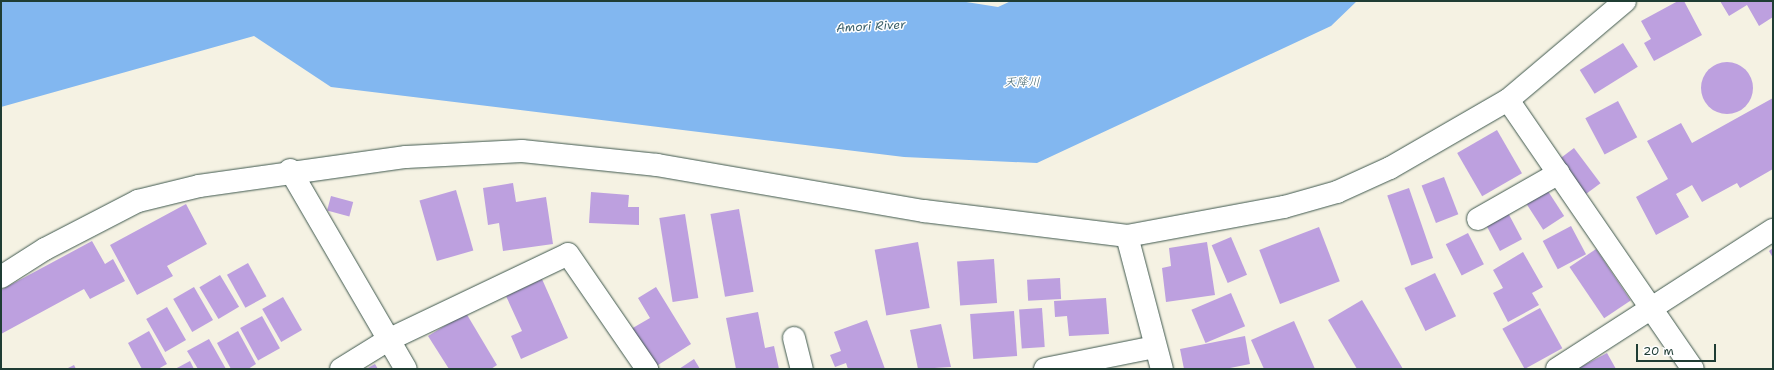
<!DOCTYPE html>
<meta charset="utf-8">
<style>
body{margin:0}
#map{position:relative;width:1774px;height:370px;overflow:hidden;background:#f5f2e3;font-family:"Shantell Sans","Klee One",sans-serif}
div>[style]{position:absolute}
.water>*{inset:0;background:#82b7f0}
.building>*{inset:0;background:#bda0df;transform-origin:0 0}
.round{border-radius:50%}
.roads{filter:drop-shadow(0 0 1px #3f584e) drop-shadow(0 0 1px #3f584e)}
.street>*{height:22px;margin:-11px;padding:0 11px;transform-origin:11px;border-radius:11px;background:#fff}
span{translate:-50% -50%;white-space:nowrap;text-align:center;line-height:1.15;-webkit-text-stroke:3px #fff;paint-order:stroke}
.water-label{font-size:12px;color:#3d626c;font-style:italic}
.frame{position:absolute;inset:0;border:2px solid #1f3d34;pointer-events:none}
.scale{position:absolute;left:1636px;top:344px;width:80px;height:18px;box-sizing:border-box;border:2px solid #1f3d34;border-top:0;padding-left:5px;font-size:12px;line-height:14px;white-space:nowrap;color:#1f3d34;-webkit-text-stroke:3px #fff;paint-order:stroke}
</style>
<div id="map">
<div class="water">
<div style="clip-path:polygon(1px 1px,960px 1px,998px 7px,1011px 1px,1357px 1px,1331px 26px,1037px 163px,904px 157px,331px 87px,254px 36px,1px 107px)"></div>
</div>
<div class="building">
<div style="clip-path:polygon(1678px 1px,1684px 1px,1702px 35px,1654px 61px,1644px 43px,1651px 39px,1641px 21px)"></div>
<div style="clip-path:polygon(1720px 1px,1773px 1px,1773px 17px,1759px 26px,1747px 5px,1729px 16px)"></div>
<div style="left:1623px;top:43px;width:28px;height:51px;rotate:58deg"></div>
<div class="round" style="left:1701px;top:62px;width:52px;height:52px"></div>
<div style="clip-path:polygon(1773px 98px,1773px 169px,1740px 188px,1737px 183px,1702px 202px,1692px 185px,1676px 194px,1689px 217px,1656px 235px,1636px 197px,1668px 179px,1647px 141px,1681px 123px,1692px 143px)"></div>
<div style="left:1618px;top:101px;width:41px;height:37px;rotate:62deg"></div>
<div style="left:1497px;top:130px;width:50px;height:46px;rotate:60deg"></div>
<div style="left:1574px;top:148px;width:44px;height:19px;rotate:53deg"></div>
<div style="left:1444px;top:177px;width:40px;height:24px;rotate:69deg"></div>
<div style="clip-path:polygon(513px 183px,516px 202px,546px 197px,553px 244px,503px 251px,499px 223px,488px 225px,483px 188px)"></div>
<div style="left:1544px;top:185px;width:37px;height:25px;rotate:57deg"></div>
<div style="left:1409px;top:188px;width:74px;height:23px;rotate:71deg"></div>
<div style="left:456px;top:190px;width:63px;height:38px;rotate:74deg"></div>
<div style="clip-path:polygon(591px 192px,629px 195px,628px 207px,639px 207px,639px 225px,589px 223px)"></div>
<div style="left:331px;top:196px;width:23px;height:15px;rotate:15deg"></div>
<div style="clip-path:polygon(186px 204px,207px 244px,167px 266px,173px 276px,137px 295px,110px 245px)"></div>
<div style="left:739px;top:209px;width:84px;height:29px;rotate:80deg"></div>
<div style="left:1507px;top:211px;width:32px;height:25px;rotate:62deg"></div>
<div style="left:685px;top:214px;width:85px;height:26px;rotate:81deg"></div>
<div style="left:1571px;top:226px;width:32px;height:32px;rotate:62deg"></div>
<div style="left:1319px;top:227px;width:58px;height:64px;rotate:69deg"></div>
<div style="left:1468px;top:233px;width:35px;height:25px;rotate:63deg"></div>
<div style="left:1231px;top:237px;width:41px;height:21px;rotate:67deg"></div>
<div style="clip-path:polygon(92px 241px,105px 264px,113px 259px,125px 281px,90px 299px,84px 289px,1px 334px,1px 290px)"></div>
<div style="left:918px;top:242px;width:67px;height:44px;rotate:80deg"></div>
<div style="clip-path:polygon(1207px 242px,1215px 295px,1166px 302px,1162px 268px,1171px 266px,1169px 248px)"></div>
<div style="clip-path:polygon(1773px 248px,1773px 258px,1769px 251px)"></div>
<div style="left:1596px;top:249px;width:62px;height:32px;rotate:56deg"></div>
<div style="clip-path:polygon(1523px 252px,1543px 287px,1532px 293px,1539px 305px,1508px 322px,1493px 293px,1503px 288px,1493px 270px)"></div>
<div style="left:994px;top:259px;width:44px;height:37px;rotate:86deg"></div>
<div style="left:248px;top:263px;width:38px;height:24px;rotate:61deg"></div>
<div style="left:1435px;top:273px;width:48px;height:34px;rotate:64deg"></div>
<div style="left:220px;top:275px;width:37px;height:24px;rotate:59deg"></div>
<div style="left:1060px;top:278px;width:21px;height:33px;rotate:87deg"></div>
<div style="clip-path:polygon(542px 279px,568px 338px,521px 359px,511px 336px,522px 331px,506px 296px)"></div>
<div style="left:194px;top:287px;width:38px;height:24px;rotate:60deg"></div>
<div style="clip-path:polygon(656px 287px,691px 344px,655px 367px,631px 329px,650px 318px,638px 298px)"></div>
<div style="left:1231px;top:293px;width:36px;height:43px;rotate:67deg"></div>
<div style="left:283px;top:297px;width:38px;height:24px;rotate:60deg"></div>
<div style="clip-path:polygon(1106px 298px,1109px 334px,1069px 336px,1067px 316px,1055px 317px,1054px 301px)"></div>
<div style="clip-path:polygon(1362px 300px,1403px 369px,1357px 369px,1328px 320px)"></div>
<div style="left:167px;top:307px;width:38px;height:24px;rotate:60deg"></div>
<div style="left:1042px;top:308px;width:39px;height:23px;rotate:86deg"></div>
<div style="left:1540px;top:308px;width:46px;height:43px;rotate:61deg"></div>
<div style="left:1014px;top:311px;width:45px;height:44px;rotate:86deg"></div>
<div style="clip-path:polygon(758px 312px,765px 348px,774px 346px,779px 369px,736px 369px,726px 318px)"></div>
<div style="clip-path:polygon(466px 313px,497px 365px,491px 369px,449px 369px,428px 336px)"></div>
<div style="left:262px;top:316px;width:37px;height:25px;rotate:61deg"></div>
<div style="clip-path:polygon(867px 320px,885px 369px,848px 369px,846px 363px,835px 367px,830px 355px,841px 351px,834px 332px)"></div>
<div style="clip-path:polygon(1294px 321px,1315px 369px,1264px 369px,1251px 340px)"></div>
<div style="clip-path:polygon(941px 324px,951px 367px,918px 369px,910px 330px)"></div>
<div style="clip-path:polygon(149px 331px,167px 364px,158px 369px,142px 369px,128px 343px)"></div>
<div style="clip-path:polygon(238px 331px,256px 364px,248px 369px,231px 369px,217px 343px)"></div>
<div style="clip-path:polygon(1245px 336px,1250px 364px,1225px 369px,1184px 369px,1180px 349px)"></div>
<div style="clip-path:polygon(209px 339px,226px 369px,198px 369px,187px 351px)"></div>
<div style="clip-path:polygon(1607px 353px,1616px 369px,1577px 369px)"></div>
<div style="clip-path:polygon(694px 359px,700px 369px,679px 369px)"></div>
<div style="clip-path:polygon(190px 361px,194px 369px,175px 369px)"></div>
<div style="clip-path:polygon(375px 364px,378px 369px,366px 369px)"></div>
<div style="clip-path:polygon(74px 365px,76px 369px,66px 369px)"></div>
</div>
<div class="roads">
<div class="street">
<div style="left:1508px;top:100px;width:326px;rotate:55.5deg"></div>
<div style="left:290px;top:170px;width:230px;rotate:59.8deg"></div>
<div style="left:1478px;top:219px;width:93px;rotate:-29.6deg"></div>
<div style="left:1127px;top:236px;width:138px;rotate:75.3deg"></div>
<div style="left:1px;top:277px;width:52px;rotate:-32.5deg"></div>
<div style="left:45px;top:249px;width:105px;rotate:-27.3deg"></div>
<div style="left:138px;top:201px;width:63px;rotate:-13.8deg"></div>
<div style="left:199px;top:186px;width:209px;rotate:-8deg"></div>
<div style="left:406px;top:157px;width:116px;rotate:-3deg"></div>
<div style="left:522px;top:151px;width:136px;rotate:5.9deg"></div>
<div style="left:657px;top:165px;width:271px;rotate:9.8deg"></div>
<div style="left:924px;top:211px;width:205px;rotate:7deg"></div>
<div style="left:1127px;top:236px;width:160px;rotate:-10.5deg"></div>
<div style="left:1284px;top:207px;width:55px;rotate:-15.8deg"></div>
<div style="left:1337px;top:192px;width:58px;rotate:-24.4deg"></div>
<div style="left:1390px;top:168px;width:136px;rotate:-30deg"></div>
<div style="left:1508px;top:100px;width:153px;rotate:-40.2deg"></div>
<div style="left:794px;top:338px;width:32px;rotate:76deg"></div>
<div style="left:341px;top:369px;width:55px;rotate:-31.7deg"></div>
<div style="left:388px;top:340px;width:199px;rotate:-25.5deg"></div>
<div style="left:568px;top:254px;width:140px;rotate:55.5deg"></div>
<div style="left:1045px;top:369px;width:112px;rotate:-11.3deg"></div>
<div style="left:1557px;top:369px;width:257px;rotate:-32.8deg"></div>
</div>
</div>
<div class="water-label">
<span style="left:871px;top:27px;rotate:-3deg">Amori River</span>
<span style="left:1022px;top:83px">天降川</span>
</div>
<div class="frame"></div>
<div class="scale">20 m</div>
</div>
